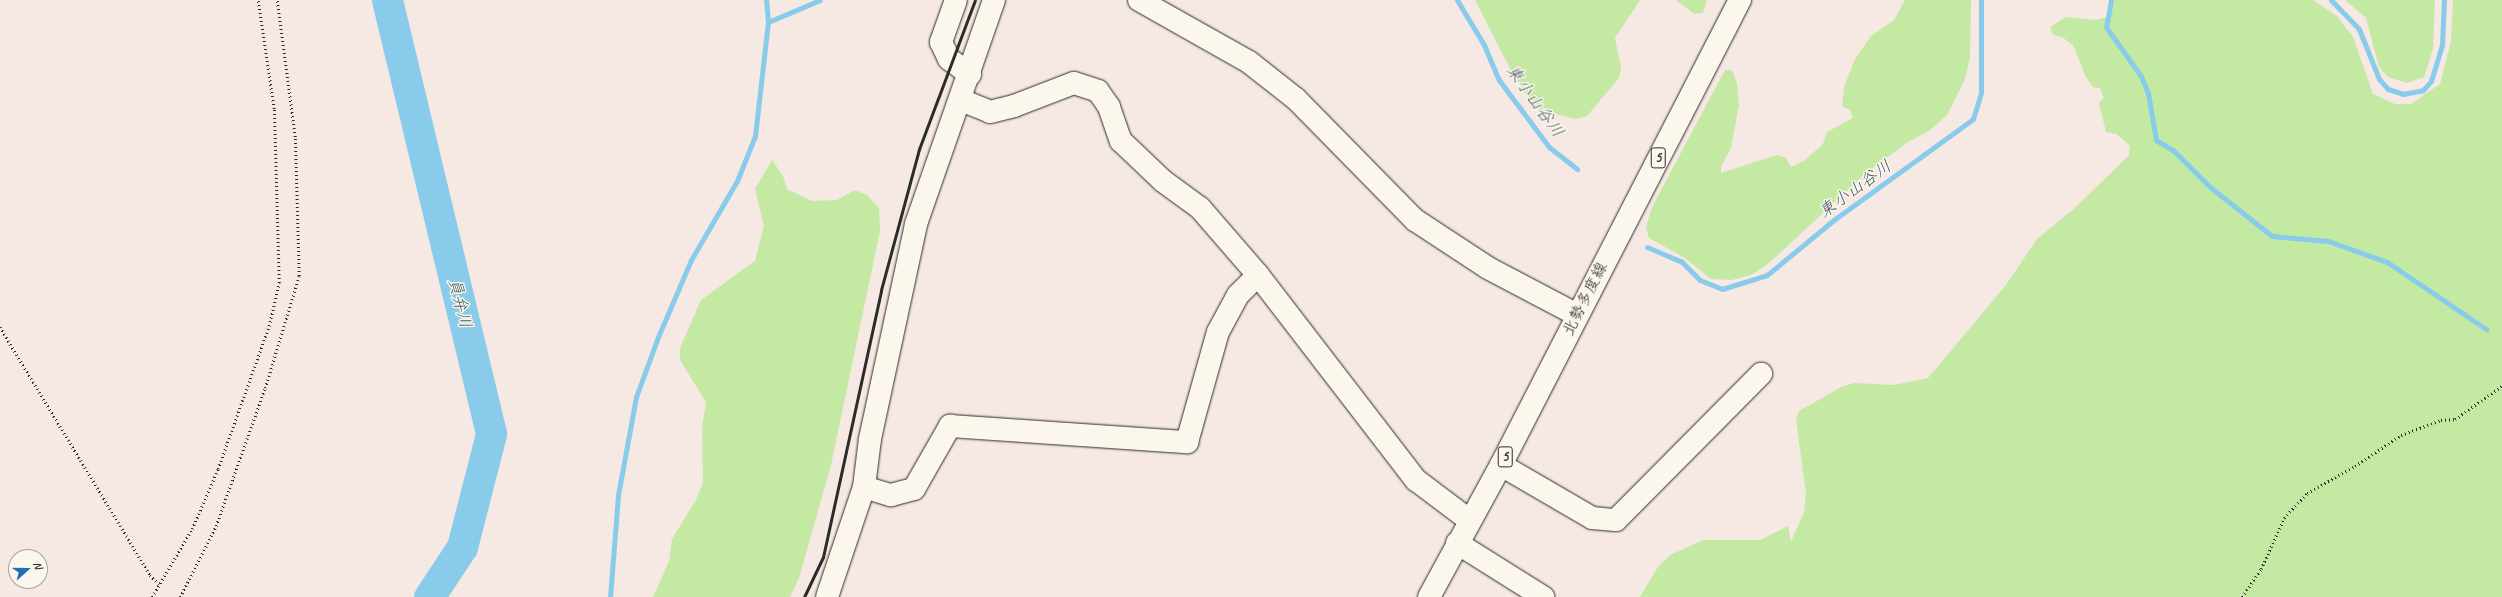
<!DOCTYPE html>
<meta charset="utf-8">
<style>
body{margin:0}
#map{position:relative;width:2502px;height:597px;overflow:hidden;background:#f6e8e3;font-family:Caveat,"Klee One",sans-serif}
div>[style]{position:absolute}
.green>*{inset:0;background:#c3e9a3}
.stream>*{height:5px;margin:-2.5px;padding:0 2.5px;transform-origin:2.5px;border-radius:2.5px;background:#89cbeb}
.river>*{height:31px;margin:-15.5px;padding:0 15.5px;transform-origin:15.5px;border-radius:15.5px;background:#89cbeb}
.path>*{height:2.5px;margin-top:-1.25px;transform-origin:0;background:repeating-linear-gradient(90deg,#2b2b2b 0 1px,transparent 0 4px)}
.roads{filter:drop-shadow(0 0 1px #2b2b2b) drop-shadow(0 0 1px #2b2b2b)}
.minor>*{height:22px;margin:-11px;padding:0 11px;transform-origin:11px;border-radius:11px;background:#fbf7ec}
.major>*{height:22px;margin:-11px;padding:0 11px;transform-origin:11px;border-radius:11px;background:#fbf7ec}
.rail>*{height:3px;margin:-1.5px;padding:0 1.5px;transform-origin:1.5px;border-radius:1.5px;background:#2b2b2b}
span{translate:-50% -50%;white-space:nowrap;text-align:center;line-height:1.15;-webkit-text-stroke:3px #fbf7ec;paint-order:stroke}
.shield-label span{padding:1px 3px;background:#fbf7ec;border:1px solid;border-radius:3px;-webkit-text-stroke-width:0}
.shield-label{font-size:15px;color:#2b2b2b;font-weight:700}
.street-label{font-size:16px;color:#2b2b2b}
.water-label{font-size:17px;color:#475b65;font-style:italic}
.north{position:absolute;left:8px;top:549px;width:40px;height:40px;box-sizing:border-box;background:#fbf7ec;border:1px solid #a8a59f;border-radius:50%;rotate:69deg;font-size:11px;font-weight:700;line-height:16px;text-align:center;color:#2b2b2b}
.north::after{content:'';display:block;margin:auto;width:14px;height:18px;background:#1f6fb2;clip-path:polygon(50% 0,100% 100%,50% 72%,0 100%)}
</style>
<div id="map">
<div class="green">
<div style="clip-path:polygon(1475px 0,1640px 0,1615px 38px,1621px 68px,1619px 78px,1587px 116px,1575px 119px,1540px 110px,1519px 86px)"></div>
<div style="clip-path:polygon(1676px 0,1707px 0,1703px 13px,1694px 14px)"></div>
<div style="clip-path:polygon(1905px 0,1971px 0,1970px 57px,1965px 79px,1947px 115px,1929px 131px,1908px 142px,1867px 172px,1768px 264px,1751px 275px,1732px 280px,1711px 279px,1685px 258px,1649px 238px,1646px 227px,1652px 207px,1725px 70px,1732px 70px,1737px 83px,1739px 105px,1731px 148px,1721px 166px,1721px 173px,1777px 155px,1786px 158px,1791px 167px,1805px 160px,1823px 144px,1827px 132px,1853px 118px,1850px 110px,1842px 106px,1844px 87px,1855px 59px,1871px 36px,1894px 20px)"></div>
<div style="clip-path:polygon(2114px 0,2313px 0,2337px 16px,2353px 37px,2373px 94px,2395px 104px,2411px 104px,2440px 84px,2451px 41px,2453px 0,2502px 0,2502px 597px,1640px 597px,1658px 567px,1670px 555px,1703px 540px,1760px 540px,1788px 526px,1791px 542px,1804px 512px,1806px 494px,1796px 419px,1799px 411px,1843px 386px,1855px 383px,1894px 385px,1928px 378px,2006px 285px,2037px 239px,2076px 207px,2129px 155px,2130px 146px,2117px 134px,2106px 132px,2099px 103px,2104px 98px,2100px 88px,2093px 87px,2086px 77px,2073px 45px,2062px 37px,2053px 35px,2050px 27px,2066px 17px,2095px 20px,2111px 16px)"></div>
<div style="clip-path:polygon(2345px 0,2435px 0,2433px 49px,2424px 77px,2407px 83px,2388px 77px,2379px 67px,2366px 18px)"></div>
<div style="clip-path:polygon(772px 160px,783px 176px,787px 189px,812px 201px,837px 200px,855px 190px,867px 195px,879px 208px,880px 231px,831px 465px,799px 578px,790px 597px,653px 597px,669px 561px,672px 539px,696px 500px,703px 483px,702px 429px,706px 402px,680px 360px,680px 348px,701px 300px,755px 261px,764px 226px,755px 189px)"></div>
</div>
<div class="stream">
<div style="left:1457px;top:0;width:52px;rotate:59deg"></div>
<div style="left:1484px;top:45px;width:38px;rotate:67deg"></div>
<div style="left:1499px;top:80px;width:84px;rotate:53.3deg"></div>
<div style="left:1549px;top:147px;width:36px;rotate:38deg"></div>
<div style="left:2111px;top:0;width:27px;rotate:100deg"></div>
<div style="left:2106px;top:27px;width:60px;rotate:54.5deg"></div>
<div style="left:2141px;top:76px;width:18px;rotate:68deg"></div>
<div style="left:2148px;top:93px;width:48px;rotate:80.3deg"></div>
<div style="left:2156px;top:140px;width:21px;rotate:31deg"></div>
<div style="left:2174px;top:151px;width:51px;rotate:45deg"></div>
<div style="left:2210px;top:187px;width:79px;rotate:38.3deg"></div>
<div style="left:2272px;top:236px;width:56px;rotate:5.1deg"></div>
<div style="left:2328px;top:241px;width:63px;rotate:19.6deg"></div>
<div style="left:2387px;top:262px;width:120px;rotate:34.1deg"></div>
<div style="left:2331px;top:0;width:40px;rotate:46deg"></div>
<div style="left:2359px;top:29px;width:54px;rotate:68.2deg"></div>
<div style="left:2379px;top:79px;width:13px;rotate:48deg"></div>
<div style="left:2388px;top:89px;width:16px;rotate:18deg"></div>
<div style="left:2403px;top:94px;width:20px;rotate:-11deg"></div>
<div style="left:2423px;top:90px;width:12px;rotate:-48deg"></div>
<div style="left:2431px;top:81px;width:38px;rotate:-73deg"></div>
<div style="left:2442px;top:45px;width:45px;rotate:-87.5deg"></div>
<div style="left:768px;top:22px;width:56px;rotate:-22.9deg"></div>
<div style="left:1647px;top:247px;width:38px;rotate:23deg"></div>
<div style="left:1682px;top:262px;width:25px;rotate:45deg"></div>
<div style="left:1700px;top:280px;width:24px;rotate:22deg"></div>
<div style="left:1722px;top:289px;width:47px;rotate:-17.3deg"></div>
<div style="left:1767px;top:275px;width:88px;rotate:-39.5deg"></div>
<div style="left:1835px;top:219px;width:170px;rotate:-35.9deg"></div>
<div style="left:1973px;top:119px;width:28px;rotate:-73deg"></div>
<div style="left:1981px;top:92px;width:92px;rotate:-90deg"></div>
<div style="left:610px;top:597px;width:102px;rotate:-85.5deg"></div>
<div style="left:618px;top:495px;width:100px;rotate:-79.6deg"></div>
<div style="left:636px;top:397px;width:64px;rotate:-69.9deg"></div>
<div style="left:658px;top:337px;width:84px;rotate:-66.8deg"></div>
<div style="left:691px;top:260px;width:91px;rotate:-59.8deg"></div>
<div style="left:737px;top:181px;width:48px;rotate:-68.2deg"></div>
<div style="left:755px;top:136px;width:115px;rotate:-83.5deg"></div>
<div style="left:768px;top:22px;width:22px;rotate:-95deg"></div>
</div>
<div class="river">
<div style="left:387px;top:0;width:446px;rotate:76.5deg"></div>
<div style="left:491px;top:434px;width:117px;rotate:104.4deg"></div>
<div style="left:462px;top:547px;width:60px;rotate:123.4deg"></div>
</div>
<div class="path">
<div style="left:0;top:327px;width:290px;rotate:58.8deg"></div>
<div style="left:150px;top:575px;width:13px;rotate:45deg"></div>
<div style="left:152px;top:597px;width:79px;rotate:-59.5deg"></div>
<div style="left:192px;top:529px;width:65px;rotate:-66.6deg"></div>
<div style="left:218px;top:469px;width:152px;rotate:-70.4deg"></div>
<div style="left:269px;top:326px;width:44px;rotate:-76.9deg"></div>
<div style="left:279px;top:283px;width:174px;rotate:-91.6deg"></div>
<div style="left:274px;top:109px;width:110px;rotate:-98.4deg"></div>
<div style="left:180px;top:597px;width:80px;rotate:-63.1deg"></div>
<div style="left:216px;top:526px;width:146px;rotate:-70.5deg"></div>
<div style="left:265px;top:388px;width:117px;rotate:-73.1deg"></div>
<div style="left:299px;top:276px;width:139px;rotate:-91.6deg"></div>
<div style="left:295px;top:137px;width:138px;rotate:-97.5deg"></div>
<div style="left:2242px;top:597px;width:34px;rotate:-56deg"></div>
<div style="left:2261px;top:569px;width:56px;rotate:-65.7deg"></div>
<div style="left:2284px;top:518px;width:34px;rotate:-47deg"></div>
<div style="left:2307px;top:493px;width:55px;rotate:-29.4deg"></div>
<div style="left:2355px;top:466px;width:55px;rotate:-34deg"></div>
<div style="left:2401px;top:435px;width:43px;rotate:-20.6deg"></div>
<div style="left:2441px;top:420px;width:14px;rotate:-4deg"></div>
<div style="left:2455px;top:419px;width:57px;rotate:-35.1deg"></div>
</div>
<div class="roads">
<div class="minor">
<div style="left:956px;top:0;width:45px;rotate:109.7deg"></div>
<div style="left:941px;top:42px;width:19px;rotate:65deg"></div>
<div style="left:949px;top:59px;width:26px;rotate:36deg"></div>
<div style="left:1139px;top:0;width:126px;rotate:29.4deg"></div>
<div style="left:1249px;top:62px;width:60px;rotate:38.2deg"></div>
<div style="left:1296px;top:99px;width:170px;rotate:45.5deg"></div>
<div style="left:1415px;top:220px;width:87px;rotate:33.3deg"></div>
<div style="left:1488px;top:268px;width:101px;rotate:27.8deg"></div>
<div style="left:961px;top:100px;width:31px;rotate:22deg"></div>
<div style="left:990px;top:112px;width:25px;rotate:-14deg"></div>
<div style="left:1014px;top:106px;width:64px;rotate:-21deg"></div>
<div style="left:1074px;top:83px;width:25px;rotate:18deg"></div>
<div style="left:1098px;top:91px;width:19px;rotate:55deg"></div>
<div style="left:1109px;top:107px;width:36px;rotate:71deg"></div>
<div style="left:1121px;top:141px;width:58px;rotate:43.6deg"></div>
<div style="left:1163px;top:181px;width:46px;rotate:36.1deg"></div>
<div style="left:1200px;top:208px;width:89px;rotate:49.1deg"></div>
<div style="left:1258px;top:275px;width:259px;rotate:52.4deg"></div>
<div style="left:1416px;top:480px;width:66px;rotate:37deg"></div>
<div style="left:1501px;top:465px;width:105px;rotate:30.2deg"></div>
<div style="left:1592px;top:518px;width:24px;rotate:5deg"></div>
<div style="left:1616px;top:520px;width:206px;rotate:-45.2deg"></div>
<div style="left:864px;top:487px;width:28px;rotate:17deg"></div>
<div style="left:891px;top:495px;width:24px;rotate:-15deg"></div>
<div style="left:914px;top:489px;width:73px;rotate:-60.3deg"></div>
<div style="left:950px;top:426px;width:238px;rotate:3.9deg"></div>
<div style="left:1187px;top:442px;width:114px;rotate:-74.3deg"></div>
<div style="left:1218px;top:332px;width:42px;rotate:-61.6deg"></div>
<div style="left:1238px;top:295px;width:28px;rotate:-45deg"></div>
<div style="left:1457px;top:543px;width:102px;rotate:32.1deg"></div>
<div style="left:827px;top:597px;width:116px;rotate:-71.4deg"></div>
<div style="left:864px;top:487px;width:48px;rotate:-82.9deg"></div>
<div style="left:870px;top:439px;width:220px;rotate:-77.9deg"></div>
<div style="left:916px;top:224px;width:237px;rotate:-70.8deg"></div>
</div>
<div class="major">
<div style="left:1429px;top:597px;width:150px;rotate:-61.4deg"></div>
<div style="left:1501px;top:465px;width:523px;rotate:-62.8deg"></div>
</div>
</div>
<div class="rail">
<div style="left:804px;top:597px;width:44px;rotate:-64.6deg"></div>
<div style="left:823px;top:557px;width:273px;rotate:-77.7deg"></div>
<div style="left:881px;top:290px;width:146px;rotate:-74.9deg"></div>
<div style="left:919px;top:149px;width:159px;rotate:-69.4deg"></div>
</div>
<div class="shield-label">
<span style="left:1658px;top:158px">5</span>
<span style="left:1505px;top:457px">5</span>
</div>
<div class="street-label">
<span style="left:1585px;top:299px;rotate:-63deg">北勢多度線</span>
</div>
<div class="water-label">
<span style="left:1535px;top:101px;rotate:54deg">東小山谷川</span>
<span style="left:1855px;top:189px;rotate:-36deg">東小山谷川</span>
<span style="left:460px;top:303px;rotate:76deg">員弁川</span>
</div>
<div class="north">N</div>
</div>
